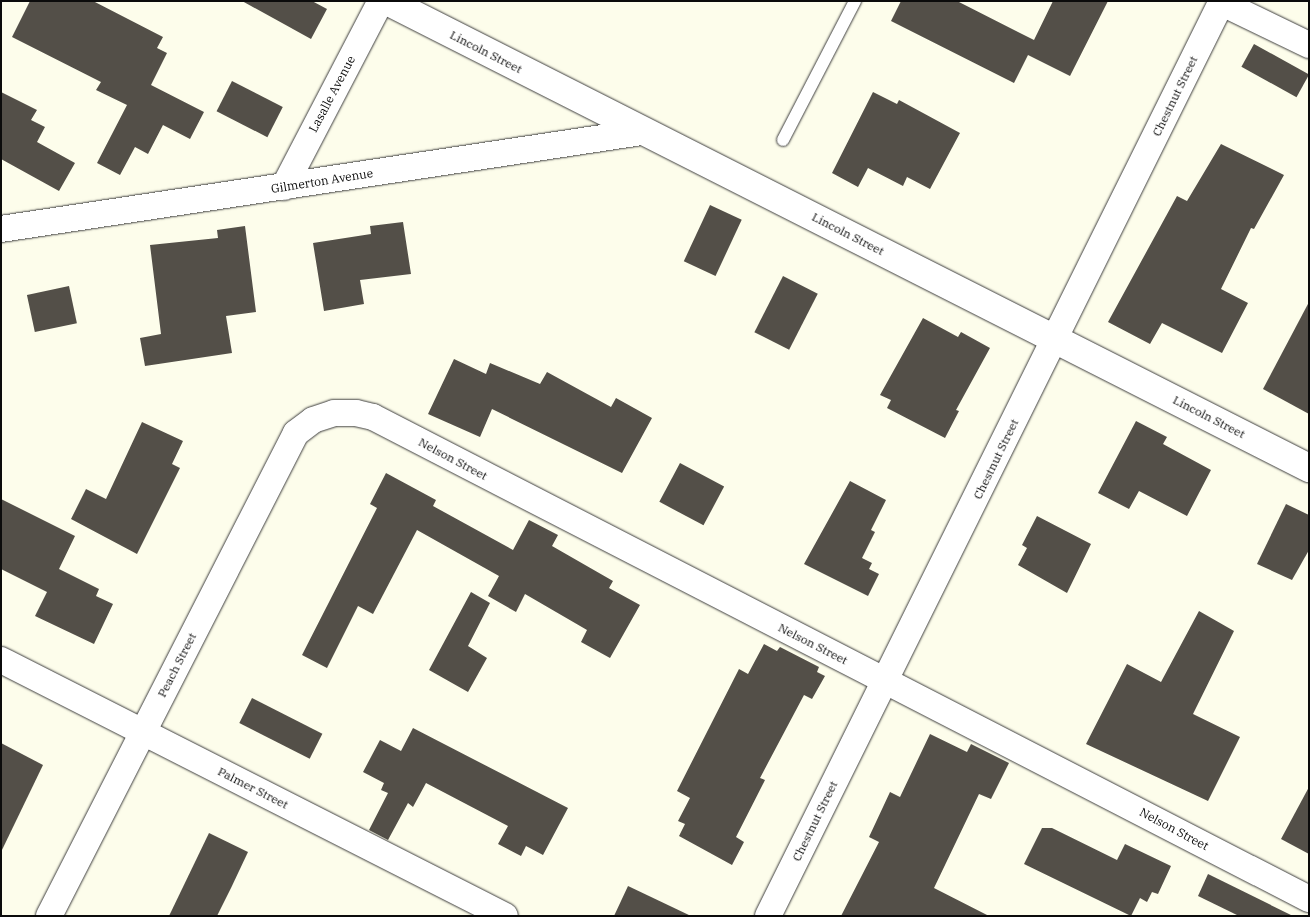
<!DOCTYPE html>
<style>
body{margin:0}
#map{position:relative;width:1310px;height:917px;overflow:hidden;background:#fdfdeb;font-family:"IBM Plex Serif",serif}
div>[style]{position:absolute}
.building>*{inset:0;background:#534f48;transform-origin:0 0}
.roads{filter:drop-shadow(0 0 1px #3e3e3e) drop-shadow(0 0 1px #3e3e3e)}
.service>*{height:12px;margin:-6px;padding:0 6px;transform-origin:6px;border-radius:6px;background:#fff}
.minor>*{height:26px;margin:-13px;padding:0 13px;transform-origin:13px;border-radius:13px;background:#fff}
.tertiary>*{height:28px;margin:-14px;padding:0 14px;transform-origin:14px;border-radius:14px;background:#fff}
span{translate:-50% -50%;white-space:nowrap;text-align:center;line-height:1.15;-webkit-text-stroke:5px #fff;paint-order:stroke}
.street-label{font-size:12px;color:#0b0b0b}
.frame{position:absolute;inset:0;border:2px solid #0b0b0b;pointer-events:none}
</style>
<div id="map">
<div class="building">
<div style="clip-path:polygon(30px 1px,93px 1px,163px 37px,157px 48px,167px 53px,151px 85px,204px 112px,190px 139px,163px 125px,148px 154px,135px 147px,120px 175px,97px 163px,127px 105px,96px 90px,101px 82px,12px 37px)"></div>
<div style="clip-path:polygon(242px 1px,312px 1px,327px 9px,311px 39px)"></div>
<div style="clip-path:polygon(901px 1px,957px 1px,1034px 40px,1053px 1px,1108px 1px,1070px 76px,1028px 55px,1014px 83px,891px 21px)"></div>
<div style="left:1254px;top:44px;width:63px;height:26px;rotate:29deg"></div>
<div style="left:232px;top:81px;width:57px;height:34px;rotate:27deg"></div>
<div style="clip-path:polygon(1px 92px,37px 110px,31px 120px,45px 127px,37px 142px,75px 163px,59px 191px,1px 159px)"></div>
<div style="clip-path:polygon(873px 92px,897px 104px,899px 100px,960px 133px,930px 189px,907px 177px,903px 186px,868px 168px,858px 187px,832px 173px)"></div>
<div style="clip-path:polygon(1221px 144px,1284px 175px,1254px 229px,1251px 228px,1221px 289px,1248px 303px,1222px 353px,1162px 323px,1150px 344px,1108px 322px,1177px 196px,1187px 201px)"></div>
<div style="left:710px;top:205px;width:35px;height:62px;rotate:25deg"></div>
<div style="clip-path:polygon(403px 222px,411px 274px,360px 280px,364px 304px,324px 311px,313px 243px,371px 234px,370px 226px)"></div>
<div style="clip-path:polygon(245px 226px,256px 312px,226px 316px,232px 353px,145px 366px,140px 338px,161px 334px,150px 245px,218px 238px,217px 230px)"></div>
<div style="left:783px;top:276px;width:39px;height:63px;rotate:27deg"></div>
<div style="left:69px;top:286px;width:38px;height:43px;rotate:78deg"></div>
<div style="clip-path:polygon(1309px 302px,1309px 414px,1263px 389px)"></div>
<div style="clip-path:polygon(923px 318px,958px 337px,961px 332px,990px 348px,956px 410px,959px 411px,945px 438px,887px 408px,891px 400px,880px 395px)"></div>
<div style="clip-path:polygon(454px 359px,486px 374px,490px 363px,540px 384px,547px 372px,611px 407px,616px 398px,652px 418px,622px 473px,492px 409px,480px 437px,428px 414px)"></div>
<div style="clip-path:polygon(1136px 421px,1167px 437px,1163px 444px,1211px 470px,1187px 516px,1139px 491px,1129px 509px,1098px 493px)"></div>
<div style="clip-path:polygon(142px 422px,183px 441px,172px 464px,180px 468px,137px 554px,71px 519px,86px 489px,106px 499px)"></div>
<div style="left:680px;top:463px;width:50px;height:44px;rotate:28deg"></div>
<div style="clip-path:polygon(386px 473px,436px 500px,433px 506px,513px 550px,529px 520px,558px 535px,552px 546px,613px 581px,609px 588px,640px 605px,610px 658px,581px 642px,587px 630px,525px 594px,516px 612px,488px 596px,499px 576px,417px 530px,373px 614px,358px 606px,327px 668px,302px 655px,377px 508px,370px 504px)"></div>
<div style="clip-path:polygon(850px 481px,886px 500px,871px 530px,875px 532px,862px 558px,872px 563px,869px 569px,879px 574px,868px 596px,804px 564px)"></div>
<div style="clip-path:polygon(1px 499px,75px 536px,59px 569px,99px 589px,96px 596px,113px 604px,94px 644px,35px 616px,47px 592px,1px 569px)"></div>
<div style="clip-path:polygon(1286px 504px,1309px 515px,1309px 550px,1292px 580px,1257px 564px)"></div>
<div style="clip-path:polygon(1037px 516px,1091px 544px,1067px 593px,1018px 565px,1027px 548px,1022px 545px)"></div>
<div style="clip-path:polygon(471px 592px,490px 603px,468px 646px,487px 658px,468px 692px,429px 670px)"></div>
<div style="clip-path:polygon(1199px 611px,1234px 631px,1193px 714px,1240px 737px,1208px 801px,1086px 744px,1127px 664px,1161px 682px)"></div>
<div style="clip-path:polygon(764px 644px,777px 651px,780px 647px,819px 667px,817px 672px,825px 676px,812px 699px,804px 695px,760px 778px,765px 780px,736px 837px,744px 842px,732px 865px,679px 836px,685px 824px,678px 821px,690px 798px,677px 791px,739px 669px,748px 674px)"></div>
<div style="left:252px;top:698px;width:79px;height:28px;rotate:27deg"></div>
<div style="clip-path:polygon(413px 728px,568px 808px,543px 855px,526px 846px,521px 856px,498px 844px,508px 826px,426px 783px,413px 807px,408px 803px,388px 840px,369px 830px,388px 793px,381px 790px,384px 783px,363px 772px,380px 740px,401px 751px)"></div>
<div style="clip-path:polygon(930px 734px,967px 752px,971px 744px,1009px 763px,991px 799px,979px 794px,934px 888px,989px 916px,841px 916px,879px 842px,869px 837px,890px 792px,900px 797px)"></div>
<div style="clip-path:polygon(1px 743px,43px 765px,1px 852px)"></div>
<div style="clip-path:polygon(1309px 787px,1309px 854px,1281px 839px)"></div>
<div style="clip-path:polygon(1042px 828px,1052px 828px,1117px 860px,1125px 844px,1171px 866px,1158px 894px,1152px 892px,1147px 902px,1140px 898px,1131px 916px,1024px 864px)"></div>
<div style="clip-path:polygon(209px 833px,248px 852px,231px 888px,217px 916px,169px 916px)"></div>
<div style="clip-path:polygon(1208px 874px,1293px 916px,1239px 916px,1198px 896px)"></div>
<div style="clip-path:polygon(628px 886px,691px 916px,614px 916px)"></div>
</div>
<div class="roads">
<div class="service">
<div style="left:783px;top:140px;width:157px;rotate:-62.6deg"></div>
</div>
<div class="minor">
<div style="left:1222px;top:3px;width:97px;rotate:25.8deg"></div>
<div style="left:284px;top:187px;width:210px;rotate:-62.5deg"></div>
<div style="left:1px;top:229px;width:648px;rotate:-8.61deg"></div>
<div style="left:1px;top:660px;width:565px;rotate:26.93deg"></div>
<div style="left:49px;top:916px;width:542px;rotate:-62.92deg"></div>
<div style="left:296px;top:433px;width:21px;rotate:-37deg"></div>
<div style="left:313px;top:420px;width:22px;rotate:-18deg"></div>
<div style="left:334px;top:413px;width:22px"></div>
<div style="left:356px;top:413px;width:17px;rotate:13deg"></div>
<div style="left:373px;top:417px;width:1053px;rotate:27.25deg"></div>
<div style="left:768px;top:916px;width:1021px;rotate:-63.61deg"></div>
</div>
<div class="tertiary">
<div style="left:387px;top:1px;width:1034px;rotate:26.86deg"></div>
</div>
</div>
<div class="street-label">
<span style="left:486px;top:52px;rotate:27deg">Lincoln Street</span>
<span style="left:332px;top:94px;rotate:-62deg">Lasalle Avenue</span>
<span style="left:1175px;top:96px;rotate:-64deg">Chestnut Street</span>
<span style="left:322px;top:181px;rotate:-9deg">Gilmerton Avenue</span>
<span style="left:848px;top:234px;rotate:27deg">Lincoln Street</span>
<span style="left:1209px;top:417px;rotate:27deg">Lincoln Street</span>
<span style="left:453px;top:459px;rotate:28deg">Nelson Street</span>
<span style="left:996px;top:459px;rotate:-64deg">Chestnut Street</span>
<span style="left:813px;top:644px;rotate:27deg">Nelson Street</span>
<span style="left:177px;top:665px;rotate:-63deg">Peach Street</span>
<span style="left:253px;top:788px;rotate:27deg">Palmer Street</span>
<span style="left:815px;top:821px;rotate:-64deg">Chestnut Street</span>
<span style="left:1174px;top:829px;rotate:28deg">Nelson Street</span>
</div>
<div class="frame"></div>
</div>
